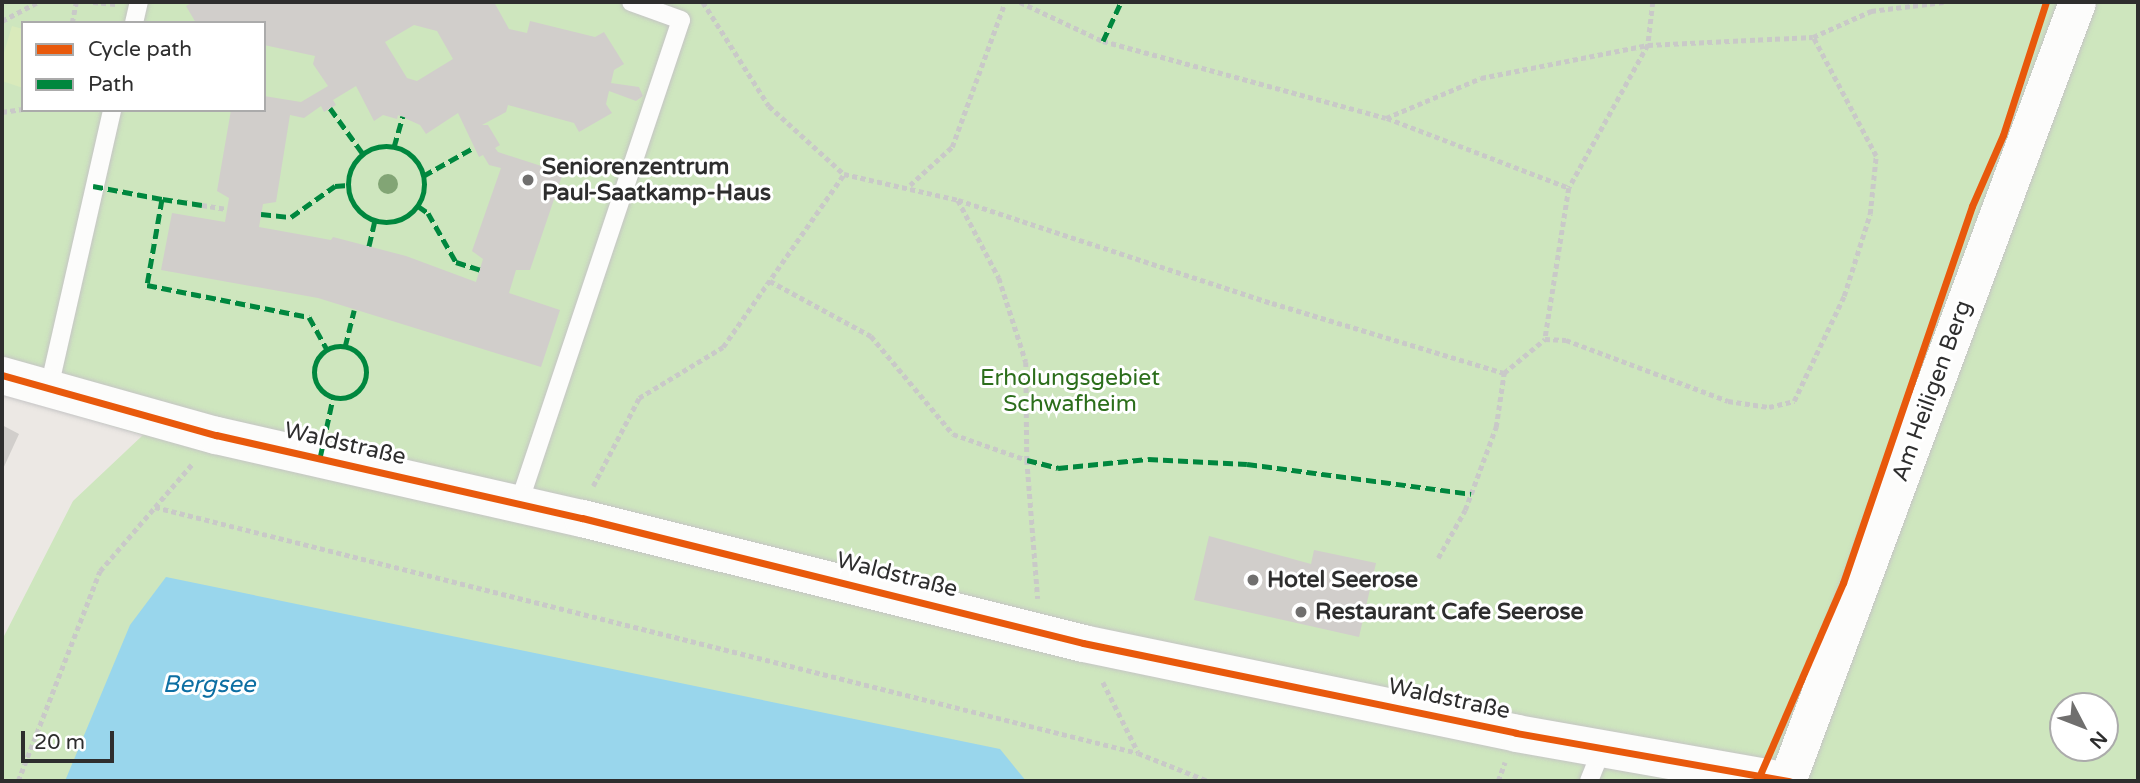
<!DOCTYPE html>
<meta charset="utf-8">
<style>
body{margin:0}
#map{position:relative;width:2140px;height:783px;overflow:hidden;background:#ece8e4;font-family:"Varela Round",sans-serif}
div>[style]{position:absolute}
.green>*{inset:0;background:#cee6be}
.pitch>*{inset:0;background:#d9eabb}
.water>*{inset:0;background:#99d6ec}
.building>*{inset:0;background:#d1cecb}
.path>*{height:4.5px;margin-top:-2.25px;transform-origin:0;background:repeating-linear-gradient(90deg,#c9c9c8 0 5px,transparent 0 8.5px)}
.roads{filter:drop-shadow(0 0 2px #c5c4c5) drop-shadow(0 0 2px #c5c4c5)}
.service>*{height:18px;margin:-9px;padding:0 9px;transform-origin:9px;border-radius:9px;background:#fcfcfb}
.minor>*{height:37px;margin:-18.5px;padding:0 18.5px;transform-origin:18.5px;border-radius:18.5px;background:#fcfcfb}
.quiet>*{height:5px;margin-top:-2.5px;transform-origin:0;background:repeating-linear-gradient(90deg,#00873e 0 10px,transparent 0 15px)}
.quiet>.ring{margin:-2.5px;padding:0;box-sizing:content-box;background:none;border:5px solid #00873e;border-radius:50%}
.cycleway>*{height:7px;margin:-3.5px;padding:0 3.5px;transform-origin:3.5px;border-radius:3.5px;background:#e8590c}
.trees>*{width:20px;height:20px;margin:-10px;border-radius:50%;background:#82a575}
.dots>*{width:19px;height:19px;translate:-50% -50%;box-sizing:border-box;border:4px solid #fff;border-radius:50%}
span{translate:-50% -50%;white-space:nowrap;text-align:center;line-height:1.15;-webkit-text-stroke:6px #fff;paint-order:stroke}
.poi-label{font-size:23px;color:#2e2e2e;font-weight:700}
.left{translate:0 -50%;text-align:left}
.park-label{font-size:23px;color:#2c6e1b}
.street-label{font-size:23px;color:#2e2e2e}
.water-label{font-size:24px;color:#0d6fa3;font-style:italic}
.frame{position:absolute;inset:0;border:4px solid #2e2e2e;pointer-events:none}
.legend{position:absolute;left:21px;top:21px;width:245px;height:91px;box-sizing:border-box;background:#fff;border:2px solid #ababab;margin:0;padding:9px 12px;list-style:none;font-size:21px;color:#2e2e2e}
.legend li{display:flex;align-items:center;gap:14px;height:35px}
.legend b{width:35px;border:2px solid #ababab}
.north{position:absolute;left:2049px;top:692px;width:70px;height:70px;box-sizing:border-box;background:#fff;border:2px solid #ababab;border-radius:50%;rotate:132deg;font-size:19px;font-weight:700;line-height:28px;text-align:center;color:#2e2e2e}
.north::after{content:'';display:block;margin:auto;width:24px;height:32px;background:#706f6e;clip-path:polygon(50% 0,100% 100%,50% 72%,0 100%)}
.scale{position:absolute;left:21px;top:731px;width:93px;height:32px;box-sizing:border-box;border:4px solid #2e2e2e;border-top:0;padding-left:9px;font-size:21px;line-height:24px;white-space:nowrap;color:#2e2e2e;-webkit-text-stroke:5px #fff;paint-order:stroke}
</style>
<div id="map">
<div class="green">
<div style="clip-path:polygon(evenodd,2px 2px,2138px 2px,2138px 781px,2px 781px,2px 640px,73px 501px,143px 435px,2px 394px,2px 2px,23px 23px,264px 23px,264px 110px,23px 110px,23px 23px,2px 2px,2063px 706px,2105px 706px,2105px 748px,2063px 748px,2063px 706px)"></div>
</div>
<div class="pitch">
<div style="clip-path:polygon(12px 26px,23px 29px,23px 88px,2px 81px,2px 59px)"></div>
</div>
<div class="water">
<div style="clip-path:polygon(166px 577px,1000px 749px,1026px 781px,65px 781px,130px 625px)"></div>
</div>
<div class="building">
<div style="clip-path:polygon(evenodd,193px 2px,494px 2px,509px 29px,527px 33px,530px 21px,595px 37px,604px 32px,624px 64px,614px 70px,611px 83px,639px 87px,643px 96px,636px 101px,609px 91px,606px 104px,612px 113px,579px 132px,574px 123px,508px 105px,506px 112px,482px 125px,488px 125px,500px 145px,495px 148px,498px 152px,563px 173px,530px 270px,516px 270px,509px 293px,560px 310px,541px 367px,318px 298px,161px 270px,172px 213px,225px 222px,229px 198px,217px 191px,231px 110px,264px 110px,264px 96px,301px 102px,328px 86px,313px 64px,315px 56px,264px 45px,264px 23px,196px 23px,186px 6px,193px 2px,414px 25px,437px 31px,453px 59px,417px 81px,407px 78px,385px 42px,414px 25px,193px 2px,356px 86px,374px 121px,383px 115px,397px 119px,398px 115px,420px 125px,426px 134px,458px 113px,479px 157px,483px 155px,489px 165px,501px 168px,472px 251px,483px 259px,476px 282px,406px 256px,333px 237px,331px 240px,259px 227px,263px 204px,276px 202px,290px 115px,304px 118px,321px 106px,324px 112px,336px 105px,333px 100px,356px 86px)"></div>
<div style="clip-path:polygon(2px 425px,19px 434px,2px 471px)"></div>
<div style="clip-path:polygon(1209px 536px,1311px 564px,1314px 550px,1376px 563px,1359px 637px,1194px 600px)"></div>
</div>
<div class="path">
<div style="left:93px;top:2px;width:23px;rotate:5deg"></div>
<div style="left:703px;top:2px;width:123px;rotate:57.6deg"></div>
<div style="left:769px;top:106px;width:101px;rotate:42.2deg"></div>
<div style="left:844px;top:174px;width:117px;rotate:12.8deg"></div>
<div style="left:958px;top:200px;width:330px;rotate:18.2deg"></div>
<div style="left:1272px;top:303px;width:242px;rotate:16.8deg"></div>
<div style="left:1020px;top:2px;width:92px;rotate:25.2deg"></div>
<div style="left:1103px;top:41px;width:293px;rotate:15.2deg"></div>
<div style="left:1386px;top:118px;width:103px;rotate:-22.8deg"></div>
<div style="left:1481px;top:78px;width:170px;rotate:-11.2deg"></div>
<div style="left:1648px;top:45px;width:163px;rotate:118.9deg"></div>
<div style="left:1569px;top:188px;width:153px;rotate:99deg"></div>
<div style="left:1653px;top:2px;width:43px;rotate:96.6deg"></div>
<div style="left:1648px;top:45px;width:165px;rotate:-2.8deg"></div>
<div style="left:1813px;top:37px;width:64px;rotate:-24.1deg"></div>
<div style="left:1871px;top:11px;width:73px;rotate:-7.1deg"></div>
<div style="left:2px;top:21px;width:40px;rotate:-28deg"></div>
<div style="left:72px;top:23px;width:21px;rotate:-79deg"></div>
<div style="left:2px;top:112px;width:21px;rotate:-8deg"></div>
<div style="left:1387px;top:118px;width:195px;rotate:21deg"></div>
<div style="left:910px;top:185px;width:57px;rotate:-42.1deg"></div>
<div style="left:952px;top:147px;width:154px;rotate:-69.9deg"></div>
<div style="left:958px;top:200px;width:88px;rotate:62.3deg"></div>
<div style="left:999px;top:278px;width:88px;rotate:72.2deg"></div>
<div style="left:1026px;top:362px;width:98px;rotate:89.4deg"></div>
<div style="left:202px;top:205px;width:25px;rotate:9deg"></div>
<div style="left:770px;top:281px;width:115px;rotate:28.6deg"></div>
<div style="left:871px;top:336px;width:128px;rotate:50.1deg"></div>
<div style="left:953px;top:434px;width:78px;rotate:19.4deg"></div>
<div style="left:1027px;top:460px;width:139px;rotate:85.5deg"></div>
<div style="left:593px;top:486px;width:99px;rotate:-62.4deg"></div>
<div style="left:639px;top:398px;width:98px;rotate:-31.3deg"></div>
<div style="left:723px;top:347px;width:211px;rotate:-55deg"></div>
<div style="left:155px;top:507px;width:58px;rotate:-49.2deg"></div>
<div style="left:1438px;top:558px;width:55px;rotate:-60.6deg"></div>
<div style="left:1465px;top:510px;width:89px;rotate:-69.5deg"></div>
<div style="left:1496px;top:427px;width:55px;rotate:-81.6deg"></div>
<div style="left:1504px;top:373px;width:53px;rotate:-39.7deg"></div>
<div style="left:1545px;top:339px;width:21px;rotate:3deg"></div>
<div style="left:1566px;top:340px;width:173px;rotate:20.6deg"></div>
<div style="left:1728px;top:401px;width:41px;rotate:8.3deg"></div>
<div style="left:1769px;top:407px;width:26px;rotate:-13deg"></div>
<div style="left:1794px;top:401px;width:116px;rotate:-64.5deg"></div>
<div style="left:1844px;top:296px;width:86px;rotate:-72.4deg"></div>
<div style="left:1870px;top:214px;width:58px;rotate:-84.1deg"></div>
<div style="left:1876px;top:156px;width:135px;rotate:-117.9deg"></div>
<div style="left:1103px;top:682px;width:78px;rotate:63.4deg"></div>
<div style="left:18px;top:781px;width:225px;rotate:-68.7deg"></div>
<div style="left:100px;top:571px;width:84px;rotate:-49.3deg"></div>
<div style="left:155px;top:507px;width:1013px;rotate:14.05deg"></div>
<div style="left:1138px;top:753px;width:75px;rotate:21.8deg"></div>
<div style="left:1498px;top:781px;width:20px;rotate:-70deg"></div>
</div>
<div class="roads">
<div class="service">
<div style="left:134px;top:23px;width:22px;rotate:-77deg"></div>
<div style="left:49px;top:388px;width:285px;rotate:-77.2deg"></div>
<div style="left:519px;top:503px;width:509px;rotate:-71.46deg"></div>
<div style="left:681px;top:20px;width:53px;rotate:-160.2deg"></div>
<div style="left:1589px;top:781px;width:35px;rotate:-68deg"></div>
</div>
<div class="minor">
<div style="left:2px;top:375px;width:222px;rotate:15.7deg"></div>
<div style="left:216px;top:435px;width:375px;rotate:12.8deg"></div>
<div style="left:582px;top:518px;width:516px;rotate:14.01deg"></div>
<div style="left:1083px;top:643px;width:442px;rotate:11.7deg"></div>
<div style="left:1516px;top:733px;width:277px;rotate:10deg"></div>
<div style="left:1787px;top:781px;width:831px;rotate:-69.58deg"></div>
</div>
</div>
<div class="quiet">
<div style="left:1103px;top:41px;width:43px;rotate:-65.2deg"></div>
<div style="left:330px;top:108px;width:57px;rotate:54.3deg"></div>
<div class="ring" style="left:348px;top:146px;width:71px;height:71px"></div>
<div style="left:394px;top:147px;width:32px;rotate:-74deg"></div>
<div style="left:423px;top:176px;width:57px;rotate:-29.2deg"></div>
<div style="left:93px;top:186px;width:70px;rotate:10.7deg"></div>
<div style="left:202px;top:205px;width:40px;rotate:-171.5deg"></div>
<div style="left:162px;top:199px;width:87px;rotate:99.9deg"></div>
<div style="left:147px;top:285px;width:165px;rotate:11.2deg"></div>
<div style="left:309px;top:317px;width:37px;rotate:61deg"></div>
<div style="left:418px;top:206px;width:12px;rotate:35deg"></div>
<div style="left:428px;top:213px;width:56px;rotate:60.3deg"></div>
<div style="left:456px;top:262px;width:25px;rotate:18deg"></div>
<div style="left:261px;top:214px;width:30px;rotate:6deg"></div>
<div style="left:291px;top:217px;width:54px;rotate:-35.2deg"></div>
<div style="left:335px;top:186px;width:13px;rotate:-4deg"></div>
<div style="left:369px;top:246px;width:26px;rotate:-77deg"></div>
<div class="ring" style="left:314px;top:346px;width:47px;height:47px"></div>
<div style="left:345px;top:347px;width:38px;rotate:-76deg"></div>
<div style="left:320px;top:458px;width:61px;rotate:-77.8deg"></div>
<div style="left:1027px;top:460px;width:32px;rotate:14deg"></div>
<div style="left:1058px;top:468px;width:90px;rotate:-5.7deg"></div>
<div style="left:1148px;top:459px;width:99px;rotate:2.9deg"></div>
<div style="left:1247px;top:464px;width:226px;rotate:7.6deg"></div>
</div>
<div class="cycleway">
<div style="left:2px;top:375px;width:222px;rotate:15.7deg"></div>
<div style="left:216px;top:435px;width:375px;rotate:12.8deg"></div>
<div style="left:582px;top:518px;width:516px;rotate:14.01deg"></div>
<div style="left:1083px;top:643px;width:442px;rotate:11.7deg"></div>
<div style="left:1516px;top:733px;width:277px;rotate:10deg"></div>
<div style="left:1759px;top:777px;width:211px;rotate:-66.6deg"></div>
<div style="left:1843px;top:583px;width:398px;rotate:-71.1deg"></div>
<div style="left:1972px;top:206px;width:77px;rotate:-66.4deg"></div>
<div style="left:2003px;top:135px;width:140px;rotate:-72.1deg"></div>
</div>
<div class="trees">
<div style="left:388px;top:184px"></div>
</div>
<div class="dots">
<div style="left:528px;top:180px;background:#706f6e"></div>
<div style="left:1253px;top:580px;background:#706f6e"></div>
<div style="left:1301px;top:612px;background:#706f6e"></div>
</div>
<div class="poi-label">
<span class="left" style="left:542px;top:180px">Seniorenzentrum<br>Paul-Saatkamp-Haus</span>
<span class="left" style="left:1267px;top:580px">Hotel Seerose</span>
<span class="left" style="left:1315px;top:612px">Restaurant Cafe Seerose</span>
</div>
<div class="park-label">
<span style="left:1070px;top:391px">Erholungsgebiet<br>Schwafheim</span>
</div>
<div class="street-label">
<span style="left:1932px;top:391px;rotate:-70deg">Am Heiligen Berg</span>
<span style="left:345px;top:444px;rotate:13deg">Waldstraße</span>
<span style="left:897px;top:575px;rotate:14deg">Waldstraße</span>
<span style="left:1449px;top:699px;rotate:12deg">Waldstraße</span>
</div>
<div class="water-label">
<span style="left:209px;top:685px">Bergsee</span>
</div>
<div class="frame"></div>
<ul class="legend">
<li><b style="height:9px;background:#e8590c"></b>Cycle path</li>
<li><b style="height:9px;background:#00873e"></b>Path</li>
</ul>
<div class="north">N</div>
<div class="scale">20 m</div>
</div>
